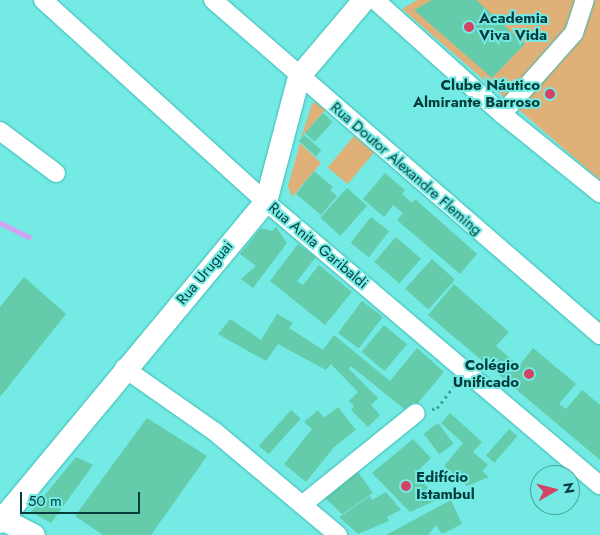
<!DOCTYPE html>
<meta charset="utf-8">
<style>
body{margin:0}
#map{position:relative;width:600px;height:535px;overflow:hidden;background:#74eae4;font-family:Jost,sans-serif}
div>[style]{position:absolute}
.green>*{inset:0;background:#dfb179;transform-origin:0 0}
.stream>*{height:5px;margin:-2.5px;padding:0 2.5px;transform-origin:2.5px;border-radius:2.5px;background:#d2a2f3}
.building>*{inset:0;background:#64cbab;transform-origin:0 0}
.path>*{height:3px;margin-top:-1.5px;transform-origin:0;background:repeating-linear-gradient(90deg,#45a19c 0 2.5px,transparent 0 6.5px)}
.roads{filter:drop-shadow(0 0 1px #3cb9b4) drop-shadow(0 0 1px #3cb9b4)}
.minor>*{height:18px;margin:-9px;padding:0 9px;transform-origin:9px;border-radius:9px;background:#fff}
.major>*{height:22px;margin:-11px;padding:0 11px;transform-origin:11px;border-radius:11px;background:#fff}
.dots>*{width:14px;height:14px;translate:-50% -50%;box-sizing:border-box;border:2px solid #74eae4;border-radius:50%}
span{translate:-50% -50%;white-space:nowrap;text-align:center;line-height:1.15;-webkit-text-stroke:4px #74eae4;paint-order:stroke}
.poi-label{font-size:15px;color:#043d3b;font-weight:700}
.left{translate:0 -50%;text-align:left}
.right{translate:-100% -50%;text-align:right}
.street-label{font-size:15px;color:#043d3b}
.north{position:absolute;left:530px;top:465px;width:50px;height:50px;box-sizing:border-box;background:#74eae4;border:1px solid #47a5a0;border-radius:50%;rotate:82deg;font-size:14px;font-weight:700;line-height:20px;text-align:center;color:#043d3b}
.north::after{content:'';display:block;margin:auto;width:18px;height:22px;background:#d34464;clip-path:polygon(50% 0,100% 100%,50% 72%,0 100%)}
.scale{position:absolute;left:20px;top:492px;width:120px;height:22px;box-sizing:border-box;border:2px solid #043d3b;border-top:0;padding-left:6px;font-size:15px;line-height:18px;white-space:nowrap;color:#043d3b;-webkit-text-stroke:4px #74eae4;paint-order:stroke}
</style>
<div id="map">
<div class="green">
<div style="clip-path:polygon(417px 0,600px 0,600px 180px,402px 9px)"></div>
<div style="clip-path:polygon(315px 102px,325px 110px,301px 138px,312px 104px)"></div>
<div style="left:354px;top:136px;width:26px;height:41px;rotate:40deg"></div>
<div style="clip-path:polygon(300px 143px,321px 163px,292px 197px,288px 186px)"></div>
</div>
<div class="stream">
<div style="left:0;top:223px;width:32px;rotate:26deg"></div>
</div>
<div class="building">
<div style="clip-path:polygon(432px 0,476px 0,525px 44px,492px 78px,414px 10px)"></div>
<div style="left:323px;top:113px;width:13px;height:27px;rotate:42deg"></div>
<div style="left:304px;top:135px;width:23px;height:8px;rotate:41deg"></div>
<div style="clip-path:polygon(314px 171px,333px 187px,330px 190px,337px 196px,321px 215px,296px 194px)"></div>
<div style="clip-path:polygon(385px 173px,405px 190px,402px 194px,412px 203px,415px 199px,477px 254px,460px 274px,397px 220px,403px 213px,393px 205px,384px 217px,363px 199px)"></div>
<div style="left:347px;top:188px;width:27px;height:40px;rotate:42deg"></div>
<div style="left:371px;top:217px;width:23px;height:33px;rotate:38deg"></div>
<div style="clip-path:polygon(276px 227px,287px 243px,253px 288px,241px 279px,256px 266px,240px 254px,261px 228px,272px 231px)"></div>
<div style="left:396px;top:237px;width:33px;height:33px;rotate:41deg"></div>
<div style="clip-path:polygon(298px 244px,316px 257px,297px 281px,303px 285px,319px 265px,352px 292px,325px 325px,270px 281px)"></div>
<div style="left:432px;top:259px;width:31px;height:40px;rotate:42deg"></div>
<div style="clip-path:polygon(24px 277px,66px 314px,0 397px,0 307px)"></div>
<div style="clip-path:polygon(454px 284px,509px 332px,496px 346px,519px 366px,533px 348px,576px 384px,559px 404px,566px 409px,582px 390px,600px 405px,600px 460px,428px 315px)"></div>
<div style="left:362px;top:301px;width:26px;height:40px;rotate:37deg"></div>
<div style="clip-path:polygon(277px 314px,293px 323px,289px 328px,323px 350px,334px 335px,390px 381px,417px 348px,444px 372px,417px 404px,414px 402px,404px 409px,351px 366px,349px 369px,378px 398px,371px 405px,380px 415px,368px 427px,351px 410px,354px 406px,349px 401px,358px 392px,331px 364px,326px 370px,278px 344px,266px 361px,218px 334px,230px 319px,261px 340px)"></div>
<div style="left:384px;top:325px;width:30px;height:35px;rotate:40deg"></div>
<div style="clip-path:polygon(338px 407px,356px 430px,334px 447px,306px 482px,284px 464px,312px 429px,304px 422px,318px 410px,324px 418px)"></div>
<div style="left:291px;top:410px;width:13px;height:48px;rotate:42deg"></div>
<div style="clip-path:polygon(450px 413px,482px 442px,473px 452px,488px 465px,482px 471px,489px 477px,467px 486px,444px 466px,463px 443px,441px 423px)"></div>
<div style="clip-path:polygon(147px 418px,207px 456px,151px 535px,103px 535px,75px 516px)"></div>
<div style="left:438px;top:423px;width:26px;height:18px;rotate:53deg"></div>
<div style="left:509px;top:429px;width:11px;height:35px;rotate:41deg"></div>
<div style="clip-path:polygon(413px 439px,431px 458px,415px 474px,439px 499px,410px 512px,372px 473px)"></div>
<div style="clip-path:polygon(76px 457px,93px 465px,51px 523px,31px 512px)"></div>
<div style="clip-path:polygon(358px 472px,373px 493px,342px 514px,324px 497px)"></div>
<div style="clip-path:polygon(386px 492px,401px 510px,387px 517px,389px 521px,358px 534px,339px 517px,370px 496px,372px 500px)"></div>
<div style="clip-path:polygon(451px 500px,462px 524px,442px 534px,436px 525px,428px 535px,386px 535px)"></div>
</div>
<div class="path">
<div style="left:432px;top:409px;width:5px;rotate:-11deg"></div>
<div style="left:437px;top:408px;width:31px;rotate:-52deg"></div>
</div>
<div class="roads">
<div class="minor">
<div style="left:43px;top:0;width:301px;rotate:42.2deg"></div>
<div style="left:266px;top:202px;width:438px;rotate:40.3deg"></div>
<div style="left:213px;top:0;width:512px;rotate:40.88deg"></div>
<div style="left:375px;top:0;width:171px;rotate:41.9deg"></div>
<div style="left:502px;top:114px;width:126px;rotate:38.9deg"></div>
<div style="left:502px;top:114px;width:108px;rotate:-48.4deg"></div>
<div style="left:574px;top:33px;width:35px;rotate:-72deg"></div>
<div style="left:0;top:131px;width:70px;rotate:36.9deg"></div>
<div style="left:124px;top:368px;width:110px;rotate:35deg"></div>
<div style="left:214px;top:431px;width:162px;rotate:40deg"></div>
<div style="left:302px;top:505px;width:146px;rotate:-38.9deg"></div>
</div>
<div class="major">
<div style="left:0;top:518px;width:38px;rotate:27deg"></div>
<div style="left:0;top:522px;width:416px;rotate:-50.3deg"></div>
<div style="left:266px;top:202px;width:129px;rotate:-75.2deg"></div>
<div style="left:299px;top:77px;width:101px;rotate:-49.8deg"></div>
</div>
</div>
<div class="dots">
<div style="left:469px;top:27px;background:#d34464"></div>
<div style="left:550px;top:94px;background:#d34464"></div>
<div style="left:529px;top:374px;background:#d34464"></div>
<div style="left:406px;top:486px;background:#d34464"></div>
</div>
<div class="poi-label">
<span class="left" style="left:479px;top:27px">Academia<br>Viva Vida</span>
<span class="right" style="left:540px;top:94px">Clube Náutico<br>Almirante Barroso</span>
<span class="right" style="left:519px;top:374px">Colégio<br>Unificado</span>
<span class="left" style="left:416px;top:486px">Edifício<br>Istambul</span>
</div>
<div class="street-label">
<span style="left:406px;top:169px;rotate:41deg">Rua Doutor Alexandre Fleming</span>
<span style="left:318px;top:246px;rotate:40deg">Rua Anita Garibaldi</span>
<span style="left:205px;top:273px;rotate:-50deg">Rua Uruguai</span>
</div>
<div class="north">N</div>
<div class="scale">50 m</div>
</div>
